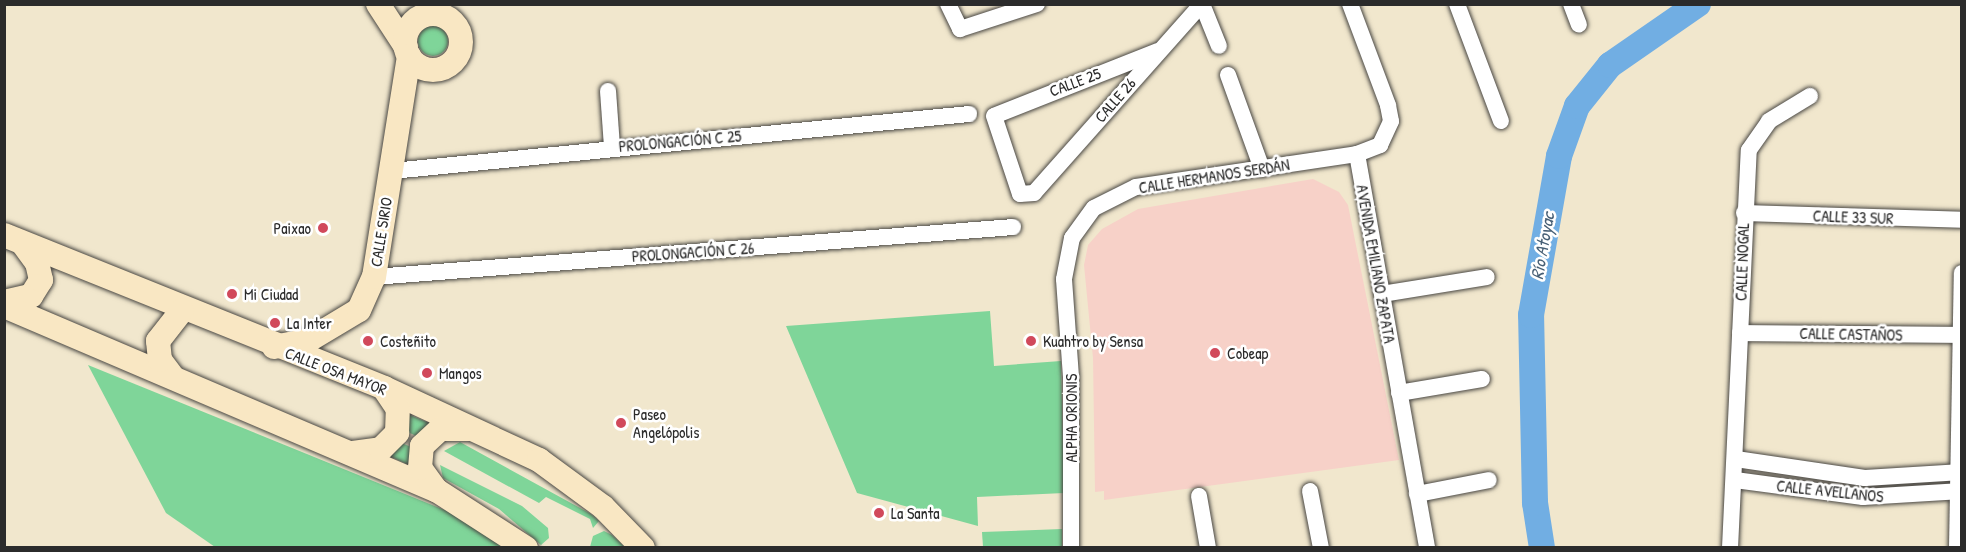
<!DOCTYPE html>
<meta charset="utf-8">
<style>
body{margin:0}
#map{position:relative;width:1966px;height:552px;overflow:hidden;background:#f1e7cd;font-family:"Patrick Hand",sans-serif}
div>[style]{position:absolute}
.built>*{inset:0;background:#f7d1c8}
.green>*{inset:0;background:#7fd599}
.round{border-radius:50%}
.river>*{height:26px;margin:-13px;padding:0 13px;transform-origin:13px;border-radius:13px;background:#71aee3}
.roads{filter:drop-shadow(0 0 2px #494743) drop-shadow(0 0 2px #494743)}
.street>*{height:16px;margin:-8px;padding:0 8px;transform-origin:8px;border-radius:8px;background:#fff}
.secondary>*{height:24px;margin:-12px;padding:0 12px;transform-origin:12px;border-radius:12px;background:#f9e7c3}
.secondary>.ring{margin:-12px;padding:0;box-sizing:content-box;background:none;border:24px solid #f9e7c3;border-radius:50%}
.dots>*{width:16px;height:16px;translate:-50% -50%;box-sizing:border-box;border:3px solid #fff;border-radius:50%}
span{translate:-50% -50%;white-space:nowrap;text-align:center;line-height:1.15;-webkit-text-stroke:5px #fff;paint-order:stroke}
.street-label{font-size:16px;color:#2b2b2b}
.poi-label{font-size:16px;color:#2b2b2b}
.right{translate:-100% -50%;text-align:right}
.left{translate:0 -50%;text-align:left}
.water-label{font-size:18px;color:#475f75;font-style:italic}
.frame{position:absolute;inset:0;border:6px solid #2b2b2b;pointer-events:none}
</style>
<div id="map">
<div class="built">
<div style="clip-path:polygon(1313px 179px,1339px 192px,1348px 205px,1399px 460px,1104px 500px,1104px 491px,1095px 492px,1093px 358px,1084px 265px,1088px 245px,1102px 229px,1138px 209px)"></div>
</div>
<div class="green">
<div class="round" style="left:418px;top:26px;width:30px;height:30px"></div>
<div style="clip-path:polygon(990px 311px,994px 366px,1061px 361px,1064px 493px,977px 497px,978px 526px,857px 493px,786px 326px)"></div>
<div style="clip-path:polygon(88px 365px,474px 522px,504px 547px,215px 547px,166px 513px)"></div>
<div style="clip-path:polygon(410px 415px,434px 425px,421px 438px,403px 430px)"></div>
<div style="clip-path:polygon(399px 442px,416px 449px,409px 465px,385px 454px)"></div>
<div style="clip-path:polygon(460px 442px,591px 514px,599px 521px,593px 528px,590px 519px,546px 497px,539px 503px,444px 451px)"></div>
<div style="clip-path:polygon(440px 465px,522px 506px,548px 528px,549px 538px,541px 545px,499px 509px,443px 478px)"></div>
<div style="clip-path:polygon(1062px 529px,1062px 547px,983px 547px,982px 532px)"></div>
<div style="clip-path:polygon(604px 531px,612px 535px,625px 547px,590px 547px,593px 536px)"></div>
</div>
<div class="river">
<div style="left:1542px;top:548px;width:46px;rotate:-98.8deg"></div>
<div style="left:1535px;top:503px;width:188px;rotate:-91.2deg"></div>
<div style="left:1531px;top:315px;width:161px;rotate:-80deg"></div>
<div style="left:1559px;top:156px;width:53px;rotate:-70.2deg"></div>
<div style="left:1577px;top:106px;width:53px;rotate:-51.2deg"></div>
<div style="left:1610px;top:65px;width:107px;rotate:-34.7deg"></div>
</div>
<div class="roads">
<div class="street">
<div style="left:948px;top:4px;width:28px;rotate:64deg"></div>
<div style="left:960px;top:29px;width:81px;rotate:-18deg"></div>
<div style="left:1202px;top:4px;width:45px;rotate:68deg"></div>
<div style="left:1457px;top:4px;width:125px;rotate:69.4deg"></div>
<div style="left:1571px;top:4px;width:22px;rotate:69deg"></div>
<div style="left:1158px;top:51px;width:176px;rotate:158.4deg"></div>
<div style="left:994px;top:116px;width:82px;rotate:71.6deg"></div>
<div style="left:1020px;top:194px;width:14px;rotate:-4deg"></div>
<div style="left:1034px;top:193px;width:253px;rotate:-48.4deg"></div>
<div style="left:1228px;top:75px;width:100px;rotate:70.1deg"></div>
<div style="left:608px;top:91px;width:56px;rotate:85.9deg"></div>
<div style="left:1357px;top:154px;width:400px;rotate:79.9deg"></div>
<div style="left:392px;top:171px;width:580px;rotate:-5.64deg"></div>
<div style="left:1744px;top:213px;width:218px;rotate:1.8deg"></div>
<div style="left:374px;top:277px;width:641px;rotate:-4.47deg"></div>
<div style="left:1382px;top:294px;width:106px;rotate:-9.2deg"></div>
<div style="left:1740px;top:333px;width:222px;rotate:0.5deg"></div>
<div style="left:1399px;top:393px;width:84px;rotate:-9.6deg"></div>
<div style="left:1736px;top:459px;width:130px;rotate:8.4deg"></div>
<div style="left:1865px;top:478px;width:97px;rotate:-3.5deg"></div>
<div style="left:1735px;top:480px;width:129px;rotate:7.6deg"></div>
<div style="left:1863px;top:497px;width:99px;rotate:-3.5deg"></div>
<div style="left:1310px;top:491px;width:58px;rotate:79.1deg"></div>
<div style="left:1417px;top:494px;width:73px;rotate:-11deg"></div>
<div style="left:1199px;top:496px;width:53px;rotate:80.2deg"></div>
<div style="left:1071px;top:548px;width:171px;rotate:-90deg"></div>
<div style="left:1071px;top:377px;width:98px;rotate:-94.1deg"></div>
<div style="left:1064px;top:279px;width:42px;rotate:-79deg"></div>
<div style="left:1072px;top:238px;width:37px;rotate:-54deg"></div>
<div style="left:1094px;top:208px;width:47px;rotate:-26.6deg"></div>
<div style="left:1136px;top:187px;width:223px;rotate:-8.5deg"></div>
<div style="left:1357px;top:154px;width:25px;rotate:-21deg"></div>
<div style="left:1380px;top:145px;width:26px;rotate:-65deg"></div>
<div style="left:1391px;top:121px;width:16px;rotate:-101deg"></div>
<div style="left:1388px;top:105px;width:108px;rotate:-110.6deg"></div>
<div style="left:1730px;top:548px;width:398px;rotate:-87.3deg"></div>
<div style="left:1749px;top:150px;width:35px;rotate:-55deg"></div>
<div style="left:1769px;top:121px;width:48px;rotate:-31.4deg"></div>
<div style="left:1957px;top:548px;width:275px;rotate:-89deg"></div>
</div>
<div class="secondary">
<div style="left:378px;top:4px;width:51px;rotate:56.9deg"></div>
<div class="ring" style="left:405px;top:14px;width:32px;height:32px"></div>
<div style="left:4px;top:235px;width:410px;rotate:21.9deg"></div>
<div style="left:384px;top:388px;width:171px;rotate:24.9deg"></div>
<div style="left:539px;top:460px;width:79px;rotate:36.3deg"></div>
<div style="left:603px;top:507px;width:57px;rotate:45.7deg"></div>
<div style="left:4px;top:302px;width:28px;rotate:-13deg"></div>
<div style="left:31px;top:296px;width:19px;rotate:-58deg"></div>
<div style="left:41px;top:280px;width:17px;rotate:-103deg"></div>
<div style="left:37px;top:263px;width:24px;rotate:-126deg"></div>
<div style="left:4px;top:306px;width:470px;rotate:23.1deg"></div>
<div style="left:436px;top:490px;width:107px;rotate:32.8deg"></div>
<div style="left:274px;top:347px;width:36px;rotate:-11deg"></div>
<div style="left:309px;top:340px;width:58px;rotate:-31deg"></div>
<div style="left:359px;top:310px;width:36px;rotate:-66deg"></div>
<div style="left:374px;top:277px;width:224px;rotate:-81deg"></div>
<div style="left:172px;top:376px;width:20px;rotate:-127deg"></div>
<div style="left:160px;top:360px;width:19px;rotate:-96deg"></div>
<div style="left:158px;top:341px;width:39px;rotate:-52deg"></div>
<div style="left:353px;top:453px;width:28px;rotate:-8deg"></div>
<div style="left:381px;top:449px;width:23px;rotate:-45deg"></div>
<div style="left:397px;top:433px;width:24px;rotate:-88deg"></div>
<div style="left:398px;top:409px;width:25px;rotate:-124deg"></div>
<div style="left:436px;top:490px;width:27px;rotate:-126deg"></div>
<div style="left:420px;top:468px;width:22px;rotate:-85deg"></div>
<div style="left:422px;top:446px;width:25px;rotate:-43deg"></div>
<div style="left:440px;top:429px;width:29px"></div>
</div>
</div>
<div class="dots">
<div style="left:323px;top:228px;background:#d1495b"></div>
<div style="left:232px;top:294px;background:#d1495b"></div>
<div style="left:275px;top:323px;background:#d1495b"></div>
<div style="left:368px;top:341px;background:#d1495b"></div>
<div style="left:1031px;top:341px;background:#d1495b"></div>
<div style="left:1215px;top:353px;background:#d1495b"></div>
<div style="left:427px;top:373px;background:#d1495b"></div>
<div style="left:621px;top:423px;background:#d1495b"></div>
<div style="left:879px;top:513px;background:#d1495b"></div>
</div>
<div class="street-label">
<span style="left:1075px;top:82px;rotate:-21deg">CALLE 25</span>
<span style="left:1115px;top:100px;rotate:-49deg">CALLE 26</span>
<span style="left:680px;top:141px;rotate:-5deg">PROLONGACIÓN C 25</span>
<span style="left:1214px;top:176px;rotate:-9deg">CALLE HERMANOS SERDÁN</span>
<span style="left:1853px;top:217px;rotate:2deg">CALLE 33 SUR</span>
<span style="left:381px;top:232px;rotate:-81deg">CALLE SIRIO</span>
<span style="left:693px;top:252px;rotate:-4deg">PROLONGACIÓN C 26</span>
<span style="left:1742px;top:262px;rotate:-88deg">CALLE NOGAL</span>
<span style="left:1376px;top:264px;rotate:80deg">AVENIDA EMILIANO ZAPATA</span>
<span style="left:1851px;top:334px;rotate:1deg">CALLE CASTAÑOS</span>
<span style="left:336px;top:371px;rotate:21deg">CALLE OSA MAYOR</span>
<span style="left:1071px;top:418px;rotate:-90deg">ALPHA ORIONIS</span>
<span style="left:1830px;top:491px;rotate:6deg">CALLE AVELLANOS</span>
</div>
<div class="poi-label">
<span class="right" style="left:311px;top:228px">Paixao</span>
<span class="left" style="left:244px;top:294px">Mi Ciudad</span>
<span class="left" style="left:287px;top:323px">La Inter</span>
<span class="left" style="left:380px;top:341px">Costeñito</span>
<span class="left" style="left:1043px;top:341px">Kuahtro by Sensa</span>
<span class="left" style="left:1227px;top:353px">Cobeap</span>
<span class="left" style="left:439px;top:373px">Mangos</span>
<span class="left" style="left:633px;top:423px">Paseo<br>Angelópolis</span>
<span class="left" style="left:891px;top:513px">La Santa</span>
</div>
<div class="water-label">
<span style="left:1543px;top:246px;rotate:-80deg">Río Atoyac</span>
</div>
<div class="frame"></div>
</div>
